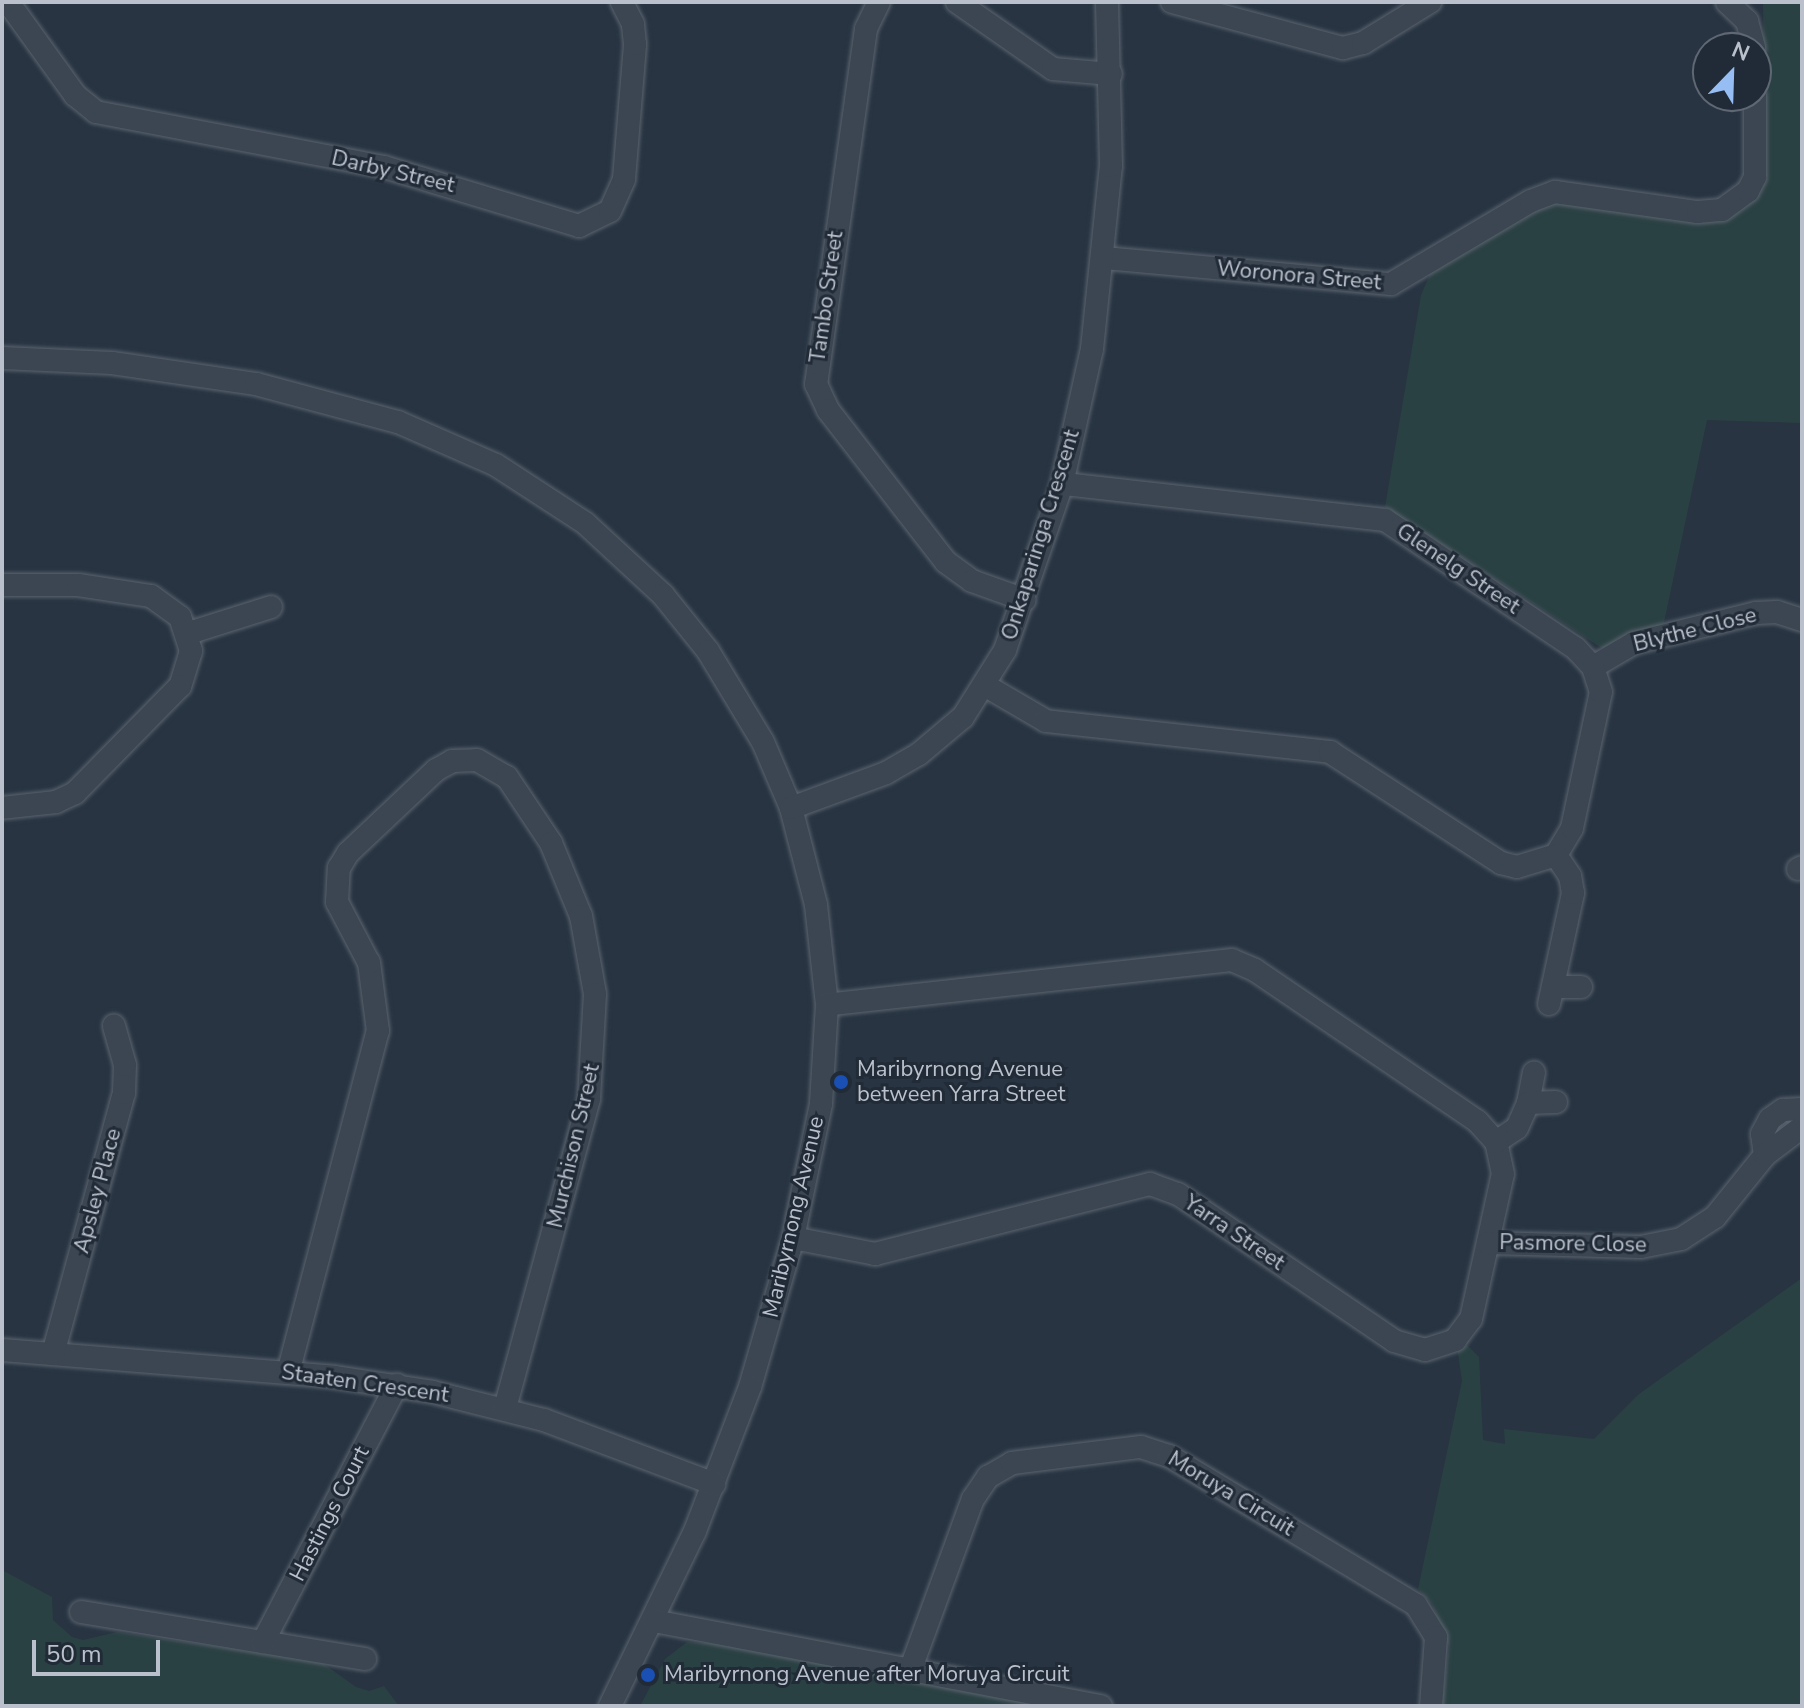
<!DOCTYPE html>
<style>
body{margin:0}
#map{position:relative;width:1804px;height:1708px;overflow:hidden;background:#283442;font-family:"Nunito Sans",sans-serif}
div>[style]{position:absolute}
.green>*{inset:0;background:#2a4143}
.roads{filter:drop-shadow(0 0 2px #5b646f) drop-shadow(0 0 2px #5b646f)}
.minor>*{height:22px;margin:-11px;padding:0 11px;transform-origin:11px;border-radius:11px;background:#3c4652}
.dots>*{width:22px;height:22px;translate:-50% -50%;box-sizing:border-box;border:4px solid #212b37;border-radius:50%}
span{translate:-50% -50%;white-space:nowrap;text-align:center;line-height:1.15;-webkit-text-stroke:6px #212b37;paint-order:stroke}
.street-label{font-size:22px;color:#bac1cc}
.poi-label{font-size:22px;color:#bac1cc}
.left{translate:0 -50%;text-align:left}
.frame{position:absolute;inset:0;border:4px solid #bac1cc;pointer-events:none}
.north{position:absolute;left:1692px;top:32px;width:80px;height:80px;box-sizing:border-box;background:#212b37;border:2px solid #5e6773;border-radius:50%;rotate:23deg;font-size:22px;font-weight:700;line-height:32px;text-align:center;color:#bac1cc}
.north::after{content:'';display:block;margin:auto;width:28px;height:36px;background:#96bef5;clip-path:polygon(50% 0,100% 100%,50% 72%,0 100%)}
.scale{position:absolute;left:32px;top:1640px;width:128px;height:36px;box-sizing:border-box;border:4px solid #bac1cc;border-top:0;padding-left:10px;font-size:24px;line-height:28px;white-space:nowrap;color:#bac1cc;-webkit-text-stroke:6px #212b37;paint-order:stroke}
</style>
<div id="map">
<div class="green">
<div style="clip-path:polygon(1763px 2px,1802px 2px,1802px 423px,1707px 420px,1663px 627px,1603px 649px,1385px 507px,1421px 295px,1430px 274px,1557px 197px,1707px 219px,1765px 176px)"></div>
<div style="clip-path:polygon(1802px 1278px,1802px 1706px,1442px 1706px,1449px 1646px,1432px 1604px,1418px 1589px,1462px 1381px,1457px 1347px,1468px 1346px,1479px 1357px,1483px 1440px,1505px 1444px,1504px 1429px,1594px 1439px,1639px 1394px)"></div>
<div style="clip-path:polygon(2px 1570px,52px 1597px,53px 1620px,72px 1637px,83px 1640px,117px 1632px,321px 1662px,356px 1687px,369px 1691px,384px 1686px,399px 1706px,2px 1706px)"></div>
<div style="clip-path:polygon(687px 1642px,723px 1644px,1077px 1706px,640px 1706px,665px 1659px)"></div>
</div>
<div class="roads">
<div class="minor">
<div style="left:8px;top:2px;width:115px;rotate:54.2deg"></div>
<div style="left:75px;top:95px;width:27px;rotate:39deg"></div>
<div style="left:96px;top:112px;width:293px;rotate:10.8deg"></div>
<div style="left:384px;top:167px;width:204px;rotate:16.8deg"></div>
<div style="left:579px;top:226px;width:34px;rotate:-26deg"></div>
<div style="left:610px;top:211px;width:35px;rotate:-66deg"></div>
<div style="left:624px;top:179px;width:135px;rotate:-85.3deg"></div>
<div style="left:635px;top:44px;width:20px;rotate:-96deg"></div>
<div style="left:633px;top:24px;width:25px;rotate:-117deg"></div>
<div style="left:879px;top:2px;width:30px;rotate:116deg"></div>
<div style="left:866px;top:29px;width:359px;rotate:98deg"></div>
<div style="left:816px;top:384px;width:29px;rotate:65deg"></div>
<div style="left:828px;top:410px;width:192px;rotate:52.2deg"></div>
<div style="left:946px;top:562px;width:32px;rotate:36deg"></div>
<div style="left:972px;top:581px;width:56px;rotate:19.7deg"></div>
<div style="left:957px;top:2px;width:117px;rotate:34.9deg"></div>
<div style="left:1053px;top:69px;width:58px;rotate:4.9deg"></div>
<div style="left:1172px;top:2px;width:177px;rotate:15.1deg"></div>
<div style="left:1343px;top:48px;width:21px;rotate:-14deg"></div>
<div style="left:1363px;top:43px;width:79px;rotate:-31.5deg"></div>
<div style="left:1727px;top:2px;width:28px;rotate:44deg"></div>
<div style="left:1747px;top:21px;width:28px;rotate:75deg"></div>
<div style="left:1104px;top:258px;width:288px;rotate:5.2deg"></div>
<div style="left:1391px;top:284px;width:163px;rotate:-30.7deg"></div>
<div style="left:1531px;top:201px;width:26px;rotate:-21deg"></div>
<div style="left:1555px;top:192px;width:144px;rotate:8deg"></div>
<div style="left:1698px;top:212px;width:24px;rotate:-5deg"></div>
<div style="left:1722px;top:210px;width:32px;rotate:-36deg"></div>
<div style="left:1748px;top:191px;width:16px;rotate:-63deg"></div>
<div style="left:1755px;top:177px;width:81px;rotate:-90deg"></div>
<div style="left:2px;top:358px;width:110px;rotate:2.6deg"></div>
<div style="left:112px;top:363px;width:146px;rotate:8.3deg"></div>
<div style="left:256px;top:384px;width:147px;rotate:15deg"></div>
<div style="left:398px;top:422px;width:107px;rotate:23.7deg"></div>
<div style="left:496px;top:465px;width:106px;rotate:33.1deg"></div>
<div style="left:585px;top:523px;width:106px;rotate:42.7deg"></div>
<div style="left:663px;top:595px;width:72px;rotate:51.2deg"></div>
<div style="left:708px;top:651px;width:106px;rotate:58.9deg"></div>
<div style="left:763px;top:742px;width:72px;rotate:67deg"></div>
<div style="left:791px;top:808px;width:100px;rotate:75.5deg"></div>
<div style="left:816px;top:905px;width:101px;rotate:83.7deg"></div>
<div style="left:827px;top:1005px;width:99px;rotate:93.5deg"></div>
<div style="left:821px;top:1104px;width:137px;rotate:101.8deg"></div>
<div style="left:793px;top:1238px;width:155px;rotate:106.1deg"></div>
<div style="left:750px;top:1387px;width:154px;rotate:110.9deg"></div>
<div style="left:695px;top:1531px;width:195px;rotate:115.9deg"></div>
<div style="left:2px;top:585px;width:76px"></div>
<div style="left:78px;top:585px;width:74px;rotate:8.6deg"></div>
<div style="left:151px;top:596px;width:36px;rotate:36deg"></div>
<div style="left:180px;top:617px;width:36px;rotate:72deg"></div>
<div style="left:191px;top:651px;width:37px;rotate:107deg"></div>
<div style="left:180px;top:686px;width:150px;rotate:134.5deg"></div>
<div style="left:75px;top:793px;width:21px;rotate:155deg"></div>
<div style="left:56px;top:802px;width:54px;rotate:173.7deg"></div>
<div style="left:189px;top:633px;width:86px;rotate:-17.6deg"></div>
<div style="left:1593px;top:667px;width:48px;rotate:-30.3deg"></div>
<div style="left:1634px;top:643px;width:126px;rotate:-13.8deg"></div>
<div style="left:1756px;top:613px;width:21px;rotate:-3deg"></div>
<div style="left:1777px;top:612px;width:26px;rotate:18deg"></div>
<div style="left:986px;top:686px;width:69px;rotate:30.3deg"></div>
<div style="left:1046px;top:721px;width:286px;rotate:6.2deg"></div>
<div style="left:1330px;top:752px;width:204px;rotate:33deg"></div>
<div style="left:1501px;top:863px;width:16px;rotate:14deg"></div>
<div style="left:1517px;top:867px;width:41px;rotate:-17.1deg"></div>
<div style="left:1556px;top:855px;width:31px;rotate:-59deg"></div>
<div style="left:1572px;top:828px;width:139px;rotate:-78deg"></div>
<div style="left:1601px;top:692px;width:26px;rotate:-108deg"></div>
<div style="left:1593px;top:667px;width:26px;rotate:-133deg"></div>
<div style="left:1575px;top:648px;width:229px;rotate:-146deg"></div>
<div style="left:1385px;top:520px;width:325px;rotate:-173.6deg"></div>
<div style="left:791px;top:808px;width:101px;rotate:-20.2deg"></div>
<div style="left:886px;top:773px;width:38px;rotate:-30deg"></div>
<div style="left:919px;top:754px;width:57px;rotate:-40.1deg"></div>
<div style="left:963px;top:717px;width:79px;rotate:-57.9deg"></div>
<div style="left:1005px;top:650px;width:176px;rotate:-71deg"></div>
<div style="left:1062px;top:484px;width:138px;rotate:-77.5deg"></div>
<div style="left:1092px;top:349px;width:184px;rotate:-84.1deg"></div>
<div style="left:1111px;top:166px;width:164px;rotate:-91.4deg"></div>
<div style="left:1798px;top:869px;width:4px;rotate:-27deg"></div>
<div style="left:1553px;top:987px;width:28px"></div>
<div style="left:1549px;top:1004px;width:114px;rotate:-77.8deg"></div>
<div style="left:1573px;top:893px;width:17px;rotate:-100deg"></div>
<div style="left:1570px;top:876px;width:25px;rotate:-124deg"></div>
<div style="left:1528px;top:1103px;width:31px;rotate:-79deg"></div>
<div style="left:1496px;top:1142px;width:25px;rotate:-34deg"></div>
<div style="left:1517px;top:1128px;width:27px;rotate:-66deg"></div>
<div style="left:1528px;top:1103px;width:28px;rotate:-2deg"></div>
<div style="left:1765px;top:1155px;width:21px;rotate:-98deg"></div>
<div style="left:1762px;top:1134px;width:17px;rotate:-62deg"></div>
<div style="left:1770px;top:1119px;width:16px;rotate:-35deg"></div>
<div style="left:1783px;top:1110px;width:19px;rotate:-3deg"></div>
<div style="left:793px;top:1238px;width:84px;rotate:11deg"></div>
<div style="left:875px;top:1254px;width:284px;rotate:-14.3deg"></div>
<div style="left:1150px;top:1184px;width:30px;rotate:20deg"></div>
<div style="left:1178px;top:1194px;width:261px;rotate:34.2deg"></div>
<div style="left:1394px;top:1341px;width:32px;rotate:16deg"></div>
<div style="left:1425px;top:1350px;width:32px;rotate:-18deg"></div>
<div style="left:1455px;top:1340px;width:26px;rotate:-53deg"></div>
<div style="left:1471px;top:1319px;width:148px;rotate:-77.6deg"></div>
<div style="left:1503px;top:1174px;width:33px;rotate:-102deg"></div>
<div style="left:1496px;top:1142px;width:28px;rotate:-132deg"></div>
<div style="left:1477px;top:1121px;width:268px;rotate:-145.8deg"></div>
<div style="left:1255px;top:970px;width:25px;rotate:-157deg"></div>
<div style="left:1232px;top:960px;width:407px;rotate:173.7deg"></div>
<div style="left:1488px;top:1243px;width:153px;rotate:1.5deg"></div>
<div style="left:1641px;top:1247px;width:41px;rotate:-11.3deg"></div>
<div style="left:1681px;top:1239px;width:40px;rotate:-32.9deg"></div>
<div style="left:1715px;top:1217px;width:80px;rotate:-51.1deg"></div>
<div style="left:1765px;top:1155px;width:46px;rotate:-37.1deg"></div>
<div style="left:2px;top:1350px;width:333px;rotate:4.6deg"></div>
<div style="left:334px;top:1377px;width:100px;rotate:8.6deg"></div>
<div style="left:433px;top:1392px;width:114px;rotate:14.2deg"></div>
<div style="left:544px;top:1420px;width:182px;rotate:20.6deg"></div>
<div style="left:53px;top:1354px;width:270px;rotate:-74.8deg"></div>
<div style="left:124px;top:1093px;width:28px;rotate:-88deg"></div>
<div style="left:125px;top:1065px;width:41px;rotate:-105.8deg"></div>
<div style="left:288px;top:1373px;width:354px;rotate:-75.3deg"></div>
<div style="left:378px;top:1031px;width:69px;rotate:-97.5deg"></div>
<div style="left:369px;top:963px;width:69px;rotate:-117.7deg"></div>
<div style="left:337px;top:902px;width:34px;rotate:-87deg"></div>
<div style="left:339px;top:868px;width:17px;rotate:-59deg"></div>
<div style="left:348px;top:853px;width:121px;rotate:-43.3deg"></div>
<div style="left:436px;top:770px;width:18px;rotate:-29deg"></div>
<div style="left:452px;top:761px;width:25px;rotate:-2deg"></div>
<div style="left:477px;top:760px;width:34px;rotate:30deg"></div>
<div style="left:507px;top:777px;width:79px;rotate:56.3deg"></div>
<div style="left:551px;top:843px;width:79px;rotate:67.7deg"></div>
<div style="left:581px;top:916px;width:79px;rotate:79.8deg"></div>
<div style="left:595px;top:994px;width:105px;rotate:93.3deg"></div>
<div style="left:589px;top:1099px;width:321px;rotate:105.2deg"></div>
<div style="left:81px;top:1612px;width:288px;rotate:9.4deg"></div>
<div style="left:654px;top:1621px;width:455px;rotate:10.8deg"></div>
<div style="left:263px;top:1642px;width:290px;rotate:-62.5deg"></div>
<div style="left:911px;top:1668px;width:180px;rotate:-69.9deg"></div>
<div style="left:973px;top:1499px;width:27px;rotate:-56deg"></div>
<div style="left:988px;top:1477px;width:28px;rotate:-30deg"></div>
<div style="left:1012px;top:1463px;width:130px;rotate:-7.1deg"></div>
<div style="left:1141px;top:1447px;width:29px;rotate:18deg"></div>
<div style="left:1169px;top:1456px;width:288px;rotate:31.1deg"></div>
<div style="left:1416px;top:1605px;width:38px;rotate:58deg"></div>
<div style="left:1436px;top:1637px;width:69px;rotate:94.1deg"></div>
</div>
</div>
<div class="dots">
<div style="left:841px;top:1082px;background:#1a4fb4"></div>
<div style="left:648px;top:1675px;background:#1a4fb4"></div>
</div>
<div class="street-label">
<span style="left:393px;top:172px;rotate:13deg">Darby Street</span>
<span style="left:1299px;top:276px;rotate:5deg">Woronora Street</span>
<span style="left:827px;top:297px;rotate:-82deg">Tambo Street</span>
<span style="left:1041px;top:535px;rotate:-73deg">Onkaparinga Crescent</span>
<span style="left:1458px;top:569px;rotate:34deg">Glenelg Street</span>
<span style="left:1695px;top:630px;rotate:-14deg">Blythe Close</span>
<span style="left:574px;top:1146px;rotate:-77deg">Murchison Street</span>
<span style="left:98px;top:1191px;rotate:-75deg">Apsley Place</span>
<span style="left:794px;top:1217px;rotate:-77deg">Maribyrnong Avenue</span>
<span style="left:1234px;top:1233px;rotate:34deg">Yarra Street</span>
<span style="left:1573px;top:1244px;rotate:1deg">Pasmore Close</span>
<span style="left:365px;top:1384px;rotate:8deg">Staaten Crescent</span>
<span style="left:1231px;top:1494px;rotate:31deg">Moruya Circuit</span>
<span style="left:330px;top:1514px;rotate:-63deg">Hastings Court</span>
</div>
<div class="poi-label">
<span class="left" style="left:857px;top:1082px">Maribyrnong Avenue<br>between Yarra Street</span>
<span class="left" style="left:664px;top:1675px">Maribyrnong Avenue after Moruya Circuit</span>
</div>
<div class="frame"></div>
<div class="north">N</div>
<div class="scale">50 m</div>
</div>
